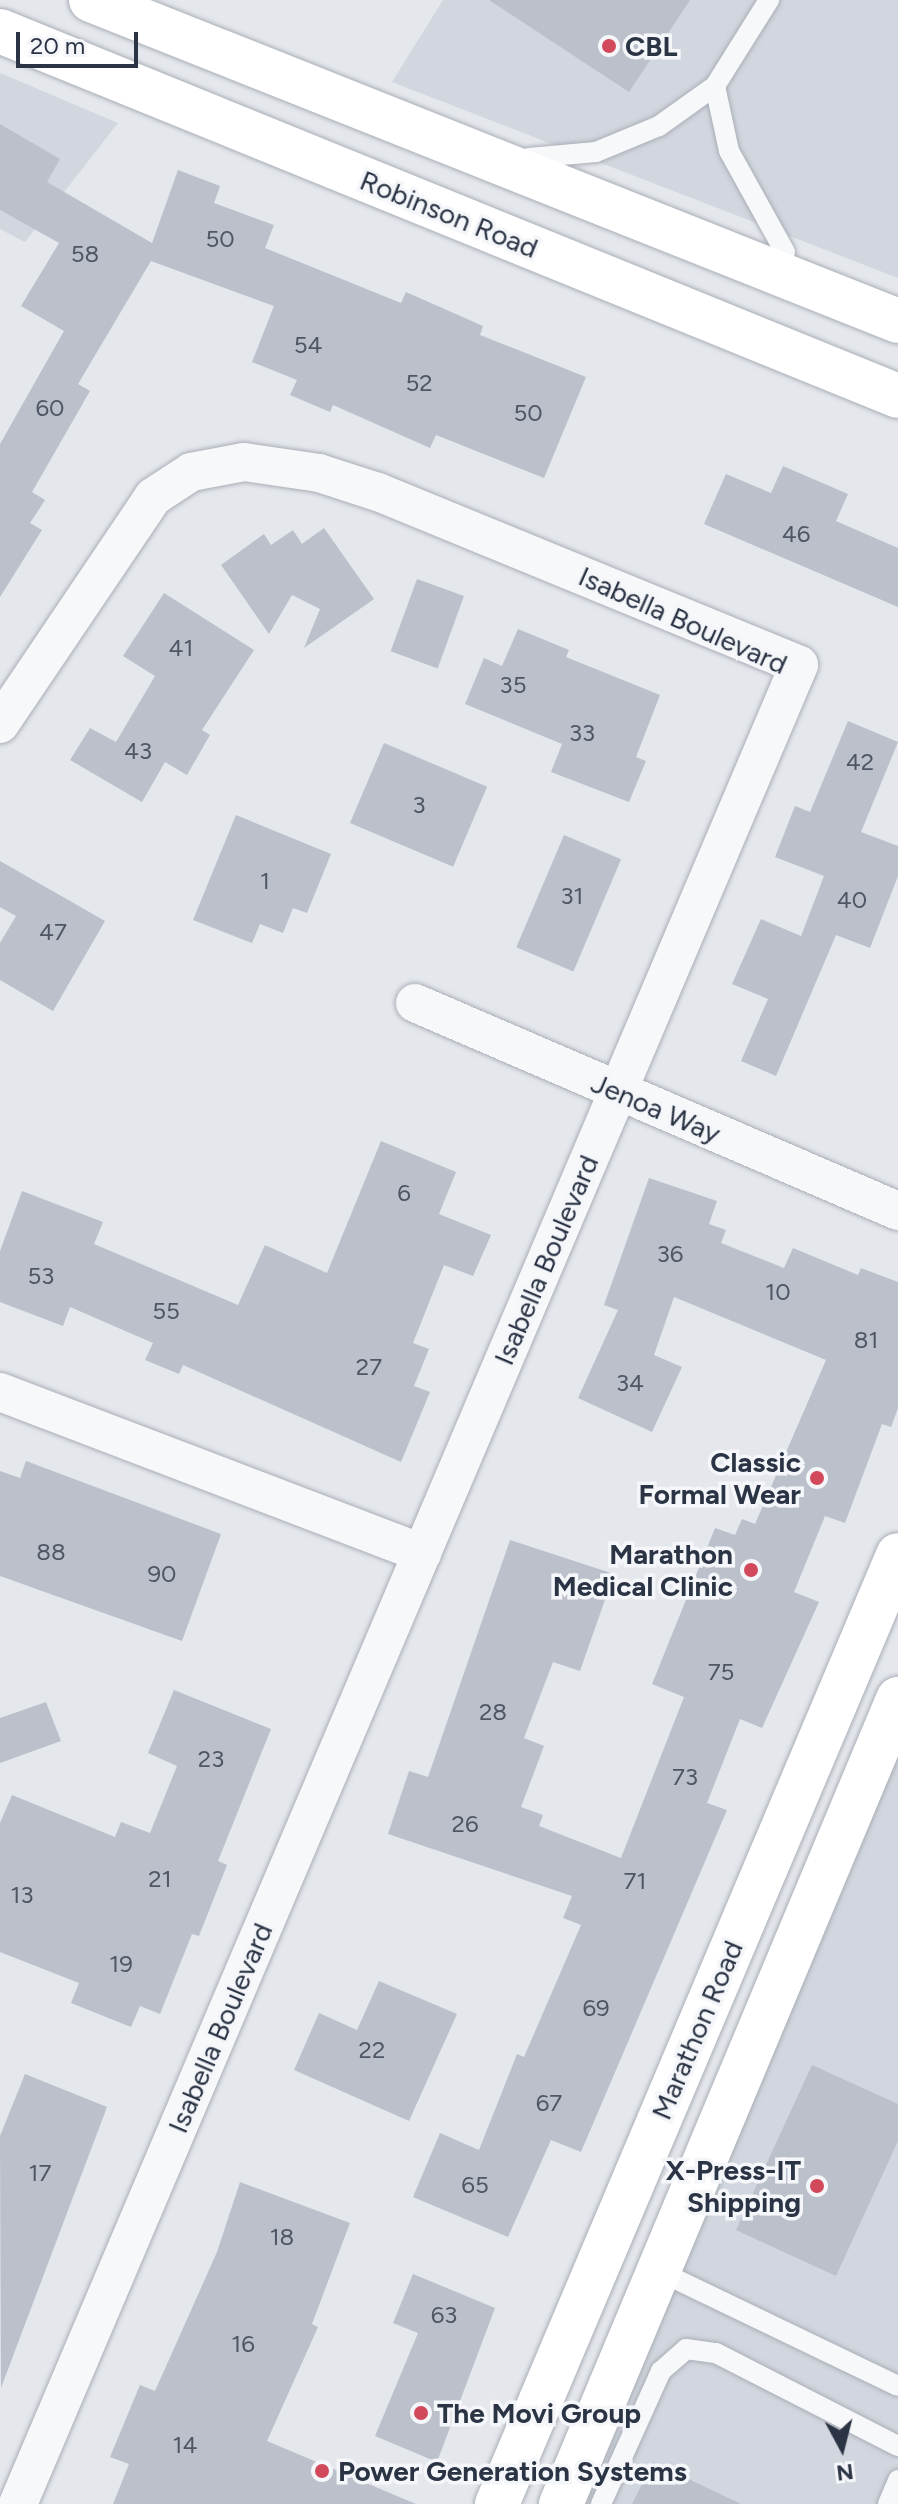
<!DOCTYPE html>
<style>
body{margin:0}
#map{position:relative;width:898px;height:2504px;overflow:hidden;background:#e4e7ec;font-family:Figtree,sans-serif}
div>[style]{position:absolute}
.built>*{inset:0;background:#d2d6de}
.building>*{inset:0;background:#bbc0ca;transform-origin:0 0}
.roads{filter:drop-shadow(0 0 2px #a9aeb7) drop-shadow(0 0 2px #a9aeb7)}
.lane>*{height:20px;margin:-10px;padding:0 10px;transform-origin:10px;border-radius:10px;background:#f7f8fa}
.street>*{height:38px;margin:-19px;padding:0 19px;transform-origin:19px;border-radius:19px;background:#f7f8fa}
.primary>*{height:44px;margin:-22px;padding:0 22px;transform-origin:22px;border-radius:22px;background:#fff}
.highway>*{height:44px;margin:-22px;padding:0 22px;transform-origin:22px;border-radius:22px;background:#fff}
.dots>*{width:22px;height:22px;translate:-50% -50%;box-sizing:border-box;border:4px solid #f4f6f9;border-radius:50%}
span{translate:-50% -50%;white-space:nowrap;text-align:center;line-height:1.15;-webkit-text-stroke:7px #f4f6f9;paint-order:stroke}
.number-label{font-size:24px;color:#4f5766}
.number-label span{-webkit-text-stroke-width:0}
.poi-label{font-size:28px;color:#2b3445;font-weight:700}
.left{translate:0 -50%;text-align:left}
.right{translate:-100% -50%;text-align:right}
.street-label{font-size:28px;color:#2b3445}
.north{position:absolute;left:802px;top:2408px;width:80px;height:80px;-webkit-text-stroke:6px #f4f6f9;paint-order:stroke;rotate:173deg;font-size:22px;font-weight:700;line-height:32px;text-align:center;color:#2b3445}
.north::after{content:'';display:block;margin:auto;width:28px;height:36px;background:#2b3445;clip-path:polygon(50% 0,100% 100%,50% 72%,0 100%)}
.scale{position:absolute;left:16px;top:32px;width:122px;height:36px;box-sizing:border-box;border:4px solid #2b3445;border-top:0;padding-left:10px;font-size:24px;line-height:28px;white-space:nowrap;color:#2b3445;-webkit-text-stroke:6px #f4f6f9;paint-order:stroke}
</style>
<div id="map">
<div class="built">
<div style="clip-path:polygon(443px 0,898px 0,898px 278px,392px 82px)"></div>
<div style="clip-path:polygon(0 73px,118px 123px,25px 242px,0 229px)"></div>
<div style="clip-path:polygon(898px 1736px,898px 2504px,562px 2504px)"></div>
</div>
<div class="building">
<div style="clip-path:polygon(489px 0,690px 0,629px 92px)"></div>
<div style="clip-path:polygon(0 124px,60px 159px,47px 182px,152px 243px,178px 170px,220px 186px,214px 203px,274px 225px,265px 248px,401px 303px,406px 292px,483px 326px,480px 335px,586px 377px,544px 478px,436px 435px,430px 448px,333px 405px,330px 412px,290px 395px,297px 380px,252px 362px,274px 306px,151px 261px,78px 384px,90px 391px,32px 492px,45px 500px,30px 523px,42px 530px,0 597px,0 444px,64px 331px,21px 306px,59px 243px,0 210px)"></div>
<div style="clip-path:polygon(783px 466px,848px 494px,836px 521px,898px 548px,898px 607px,704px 524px,726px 474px,771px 493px)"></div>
<div style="clip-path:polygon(324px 528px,374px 599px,304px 648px,320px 609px,292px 595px,269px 634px,221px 565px,264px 534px,271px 545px,293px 530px,302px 544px)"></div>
<div style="left:417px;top:579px;width:50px;height:77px;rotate:20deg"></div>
<div style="clip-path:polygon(164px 593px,254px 650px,202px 730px,210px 735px,187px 775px,165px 762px,142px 802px,70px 760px,90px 728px,116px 742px,155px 676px,123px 656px)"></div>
<div style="clip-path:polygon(518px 629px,569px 650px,566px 657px,660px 695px,636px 757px,646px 761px,629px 802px,551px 772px,562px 744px,465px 704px,484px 658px,502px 666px)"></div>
<div style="clip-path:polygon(848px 721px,898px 742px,861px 832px,898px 846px,898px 876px,870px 948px,836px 935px,776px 1076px,741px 1061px,768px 999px,732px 984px,761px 919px,801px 936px,824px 876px,775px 857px,795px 806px,810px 812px)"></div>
<div style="left:384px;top:743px;width:112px;height:87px;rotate:23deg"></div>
<div style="clip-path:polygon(236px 815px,331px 854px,307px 913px,293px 908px,283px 933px,260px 924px,252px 943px,193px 920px)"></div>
<div style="left:564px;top:835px;width:62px;height:122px;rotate:23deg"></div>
<div style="clip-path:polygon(0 861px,105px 921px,53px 1011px,0 980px,0 943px,16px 916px,0 907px)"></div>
<div style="clip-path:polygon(381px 1141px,456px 1172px,439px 1214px,491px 1235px,473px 1276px,444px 1265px,413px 1343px,429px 1349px,414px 1386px,430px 1392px,401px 1462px,183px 1365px,179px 1374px,145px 1360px,153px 1343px,70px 1307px,63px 1326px,0 1302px,0 1251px,22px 1191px,103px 1222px,94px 1244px,238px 1305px,265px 1245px,327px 1273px)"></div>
<div style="clip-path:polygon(649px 1178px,717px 1201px,709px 1224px,726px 1230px,721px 1243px,784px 1268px,793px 1248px,858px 1275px,861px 1268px,898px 1282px,898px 1408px,891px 1427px,882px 1424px,845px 1523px,825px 1516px,794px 1592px,819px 1602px,762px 1728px,740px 1719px,707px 1803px,727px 1810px,581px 2152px,551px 2140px,508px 2237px,413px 2197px,440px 2133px,479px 2150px,517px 2054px,524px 2057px,581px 1925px,563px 1918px,572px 1896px,388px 1834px,409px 1771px,428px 1777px,510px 1540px,614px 1574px,580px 1671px,553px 1662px,524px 1738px,544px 1746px,521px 1807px,543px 1815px,539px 1826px,621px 1858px,684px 1697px,652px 1684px,715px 1528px,735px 1535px,742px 1519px,755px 1524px,826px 1360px,674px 1297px,654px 1355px,682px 1367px,652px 1432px,578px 1398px,618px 1310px,604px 1305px)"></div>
<div style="clip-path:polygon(26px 1461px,221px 1534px,182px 1641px,0 1576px,0 1471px,20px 1478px)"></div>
<div style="clip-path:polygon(174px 1690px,271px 1729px,218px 1861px,227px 1865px,199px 1936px,192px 1934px,160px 2014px,140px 2006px,131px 2027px,71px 2003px,79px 1983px,0 1952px,0 1823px,12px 1795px,115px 1837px,121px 1822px,150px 1833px,177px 1766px,148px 1753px)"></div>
<div style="clip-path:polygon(46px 1702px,61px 1741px,0 1763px,0 1718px)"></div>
<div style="clip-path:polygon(379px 1981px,457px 2014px,409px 2121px,294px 2070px,319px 2013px,357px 2030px)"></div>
<div style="clip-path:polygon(812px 2065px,898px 2104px,898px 2141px,836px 2276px,736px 2230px)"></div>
<div style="clip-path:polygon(25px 2074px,107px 2107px,1px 2388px,0 2136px)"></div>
<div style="clip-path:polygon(240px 2182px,350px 2223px,312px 2324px,318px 2327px,267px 2441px,416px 2504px,113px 2504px,129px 2464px,110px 2457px,140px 2385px,155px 2391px,217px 2252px)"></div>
<div style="clip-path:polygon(413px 2274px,495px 2308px,437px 2462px,375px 2436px,418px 2333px,393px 2323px)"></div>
<div style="clip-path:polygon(653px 2462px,741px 2504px,632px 2504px)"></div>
</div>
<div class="roads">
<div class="lane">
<div style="left:715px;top:86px;width:66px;rotate:77.8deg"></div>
<div style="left:729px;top:151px;width:115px;rotate:61deg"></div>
<div style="left:785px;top:252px;width:22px;rotate:108deg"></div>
<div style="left:524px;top:167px;width:10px;rotate:-61deg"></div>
<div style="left:529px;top:158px;width:67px;rotate:-5.1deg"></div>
<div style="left:596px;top:152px;width:68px;rotate:-22.4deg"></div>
<div style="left:659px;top:126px;width:69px;rotate:-35.5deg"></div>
<div style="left:715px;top:86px;width:102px;rotate:-57.9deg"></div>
<div style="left:659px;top:2271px;width:265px;rotate:25.7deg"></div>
<div style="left:601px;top:2504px;width:146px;rotate:-65.7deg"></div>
<div style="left:661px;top:2371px;width:33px;rotate:-41deg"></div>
<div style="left:686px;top:2349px;width:30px;rotate:8deg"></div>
<div style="left:716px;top:2353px;width:204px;rotate:27.1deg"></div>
<div style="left:888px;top:2504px;width:26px;rotate:-67deg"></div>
</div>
<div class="street">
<div style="left:0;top:724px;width:274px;rotate:-56deg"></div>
<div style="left:153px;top:497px;width:45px;rotate:-33.3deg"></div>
<div style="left:191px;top:472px;width:54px;rotate:-10.7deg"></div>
<div style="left:244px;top:462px;width:76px;rotate:8.3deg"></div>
<div style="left:319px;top:473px;width:62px;rotate:17.9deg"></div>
<div style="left:378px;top:492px;width:455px;rotate:22.3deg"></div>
<div style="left:799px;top:665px;width:1998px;rotate:113.01deg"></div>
<div style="left:415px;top:1003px;width:526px;rotate:23.3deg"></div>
<div style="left:0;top:1392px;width:452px;rotate:20.9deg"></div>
</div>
<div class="primary">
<div style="left:497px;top:2504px;width:1030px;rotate:-67.09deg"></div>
<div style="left:561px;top:2504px;width:873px;rotate:-67.28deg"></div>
</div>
<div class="highway">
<div style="left:91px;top:0;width:868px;rotate:21.69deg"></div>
<div style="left:0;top:31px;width:969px;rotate:22.12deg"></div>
</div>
</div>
<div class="dots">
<div style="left:609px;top:46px;background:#d1495b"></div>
<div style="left:817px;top:1478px;background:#d1495b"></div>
<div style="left:751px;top:1570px;background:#d1495b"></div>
<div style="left:817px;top:2186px;background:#d1495b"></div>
<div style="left:421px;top:2413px;background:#d1495b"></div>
<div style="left:322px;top:2471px;background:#d1495b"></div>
</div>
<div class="number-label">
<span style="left:220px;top:239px">50</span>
<span style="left:85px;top:254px">58</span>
<span style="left:308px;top:345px">54</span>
<span style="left:419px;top:383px">52</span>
<span style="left:50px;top:408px">60</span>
<span style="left:528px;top:413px">50</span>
<span style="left:796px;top:534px">46</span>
<span style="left:181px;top:648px">41</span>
<span style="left:513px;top:685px">35</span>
<span style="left:582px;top:733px">33</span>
<span style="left:138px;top:751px">43</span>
<span style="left:860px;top:762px">42</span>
<span style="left:419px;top:805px">3</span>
<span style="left:265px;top:881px">1</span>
<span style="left:572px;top:896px">31</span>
<span style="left:852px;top:900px">40</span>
<span style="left:53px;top:932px">47</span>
<span style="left:404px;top:1193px">6</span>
<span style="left:670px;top:1254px">36</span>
<span style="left:41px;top:1276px">53</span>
<span style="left:778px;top:1292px">10</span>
<span style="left:166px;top:1311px">55</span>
<span style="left:866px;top:1340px">81</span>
<span style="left:369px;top:1367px">27</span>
<span style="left:630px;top:1383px">34</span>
<span style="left:51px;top:1552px">88</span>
<span style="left:162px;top:1574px">90</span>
<span style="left:721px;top:1672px">75</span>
<span style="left:493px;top:1712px">28</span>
<span style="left:211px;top:1759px">23</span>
<span style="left:685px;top:1777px">73</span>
<span style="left:465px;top:1824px">26</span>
<span style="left:160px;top:1879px">21</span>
<span style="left:635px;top:1881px">71</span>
<span style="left:22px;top:1895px">13</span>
<span style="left:121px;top:1964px">19</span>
<span style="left:596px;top:2008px">69</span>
<span style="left:372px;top:2050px">22</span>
<span style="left:549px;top:2103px">67</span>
<span style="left:40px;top:2173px">17</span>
<span style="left:475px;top:2185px">65</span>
<span style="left:282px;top:2237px">18</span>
<span style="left:444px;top:2315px">63</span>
<span style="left:243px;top:2344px">16</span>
<span style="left:185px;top:2445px">14</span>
</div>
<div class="poi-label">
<span class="left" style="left:625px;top:46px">CBL</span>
<span class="right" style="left:801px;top:1478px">Classic<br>Formal Wear</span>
<span class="right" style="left:733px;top:1570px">Marathon<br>Medical Clinic</span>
<span class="right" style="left:801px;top:2186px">X-Press-IT<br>Shipping</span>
<span class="left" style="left:437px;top:2413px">The Movi Group</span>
<span class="left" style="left:338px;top:2471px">Power Generation Systems</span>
</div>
<div class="street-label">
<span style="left:449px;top:214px;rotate:22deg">Robinson Road</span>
<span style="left:683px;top:620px;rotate:24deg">Isabella Boulevard</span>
<span style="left:656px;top:1108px;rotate:23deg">Jenoa Way</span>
<span style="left:546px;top:1260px;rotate:-67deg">Isabella Boulevard</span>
<span style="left:220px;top:2028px;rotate:-67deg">Isabella Boulevard</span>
<span style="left:697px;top:2030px;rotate:-67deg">Marathon Road</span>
</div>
<div class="north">N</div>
<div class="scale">20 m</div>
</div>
